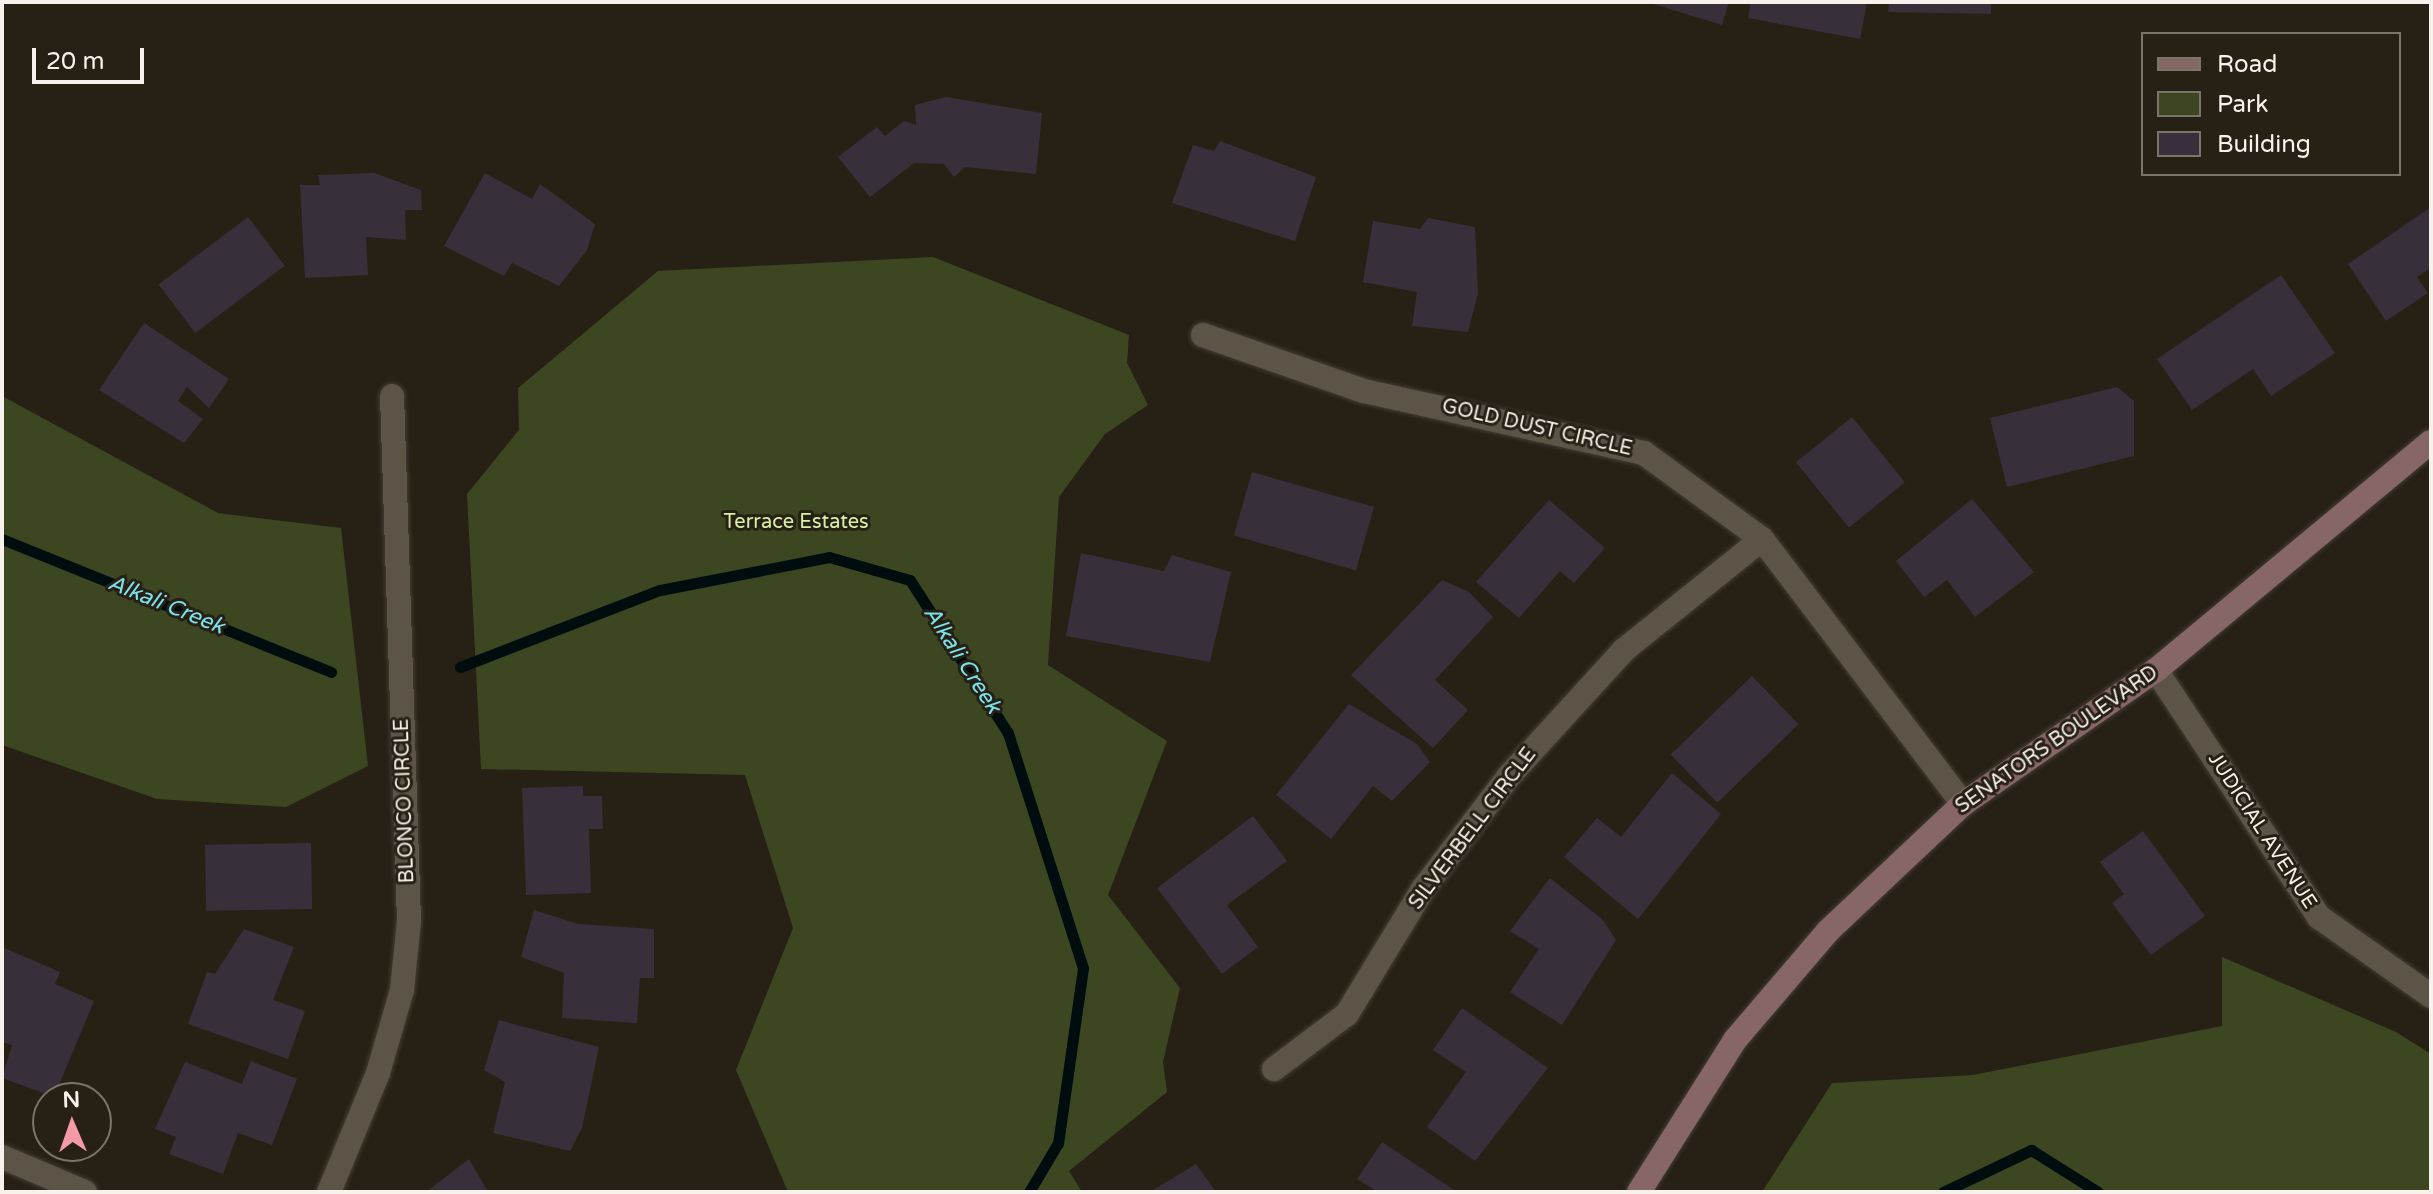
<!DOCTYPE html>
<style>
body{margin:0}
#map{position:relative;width:2433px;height:1194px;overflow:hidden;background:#272015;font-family:"Varela Round",sans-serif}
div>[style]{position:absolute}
.green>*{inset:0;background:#3c4621}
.stream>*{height:11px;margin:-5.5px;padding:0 5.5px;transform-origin:5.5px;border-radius:5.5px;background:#000d0f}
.building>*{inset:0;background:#37303b;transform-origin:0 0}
.roads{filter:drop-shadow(0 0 2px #433c35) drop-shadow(0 0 2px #433c35)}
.street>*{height:24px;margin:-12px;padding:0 12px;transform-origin:12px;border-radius:12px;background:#5d5448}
.secondary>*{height:24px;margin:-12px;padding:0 12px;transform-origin:12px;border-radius:12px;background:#876766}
span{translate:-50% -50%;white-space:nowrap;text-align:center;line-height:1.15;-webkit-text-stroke:6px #272015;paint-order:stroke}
.street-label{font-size:20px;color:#f7f2eb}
.park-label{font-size:20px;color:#d8efa6}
.water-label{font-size:22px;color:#7ce3ed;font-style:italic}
.frame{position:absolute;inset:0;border:4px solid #f7f2eb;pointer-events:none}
.legend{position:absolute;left:2141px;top:32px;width:260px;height:144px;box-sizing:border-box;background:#272015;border:2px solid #7a746b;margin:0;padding:10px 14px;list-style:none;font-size:24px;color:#f7f2eb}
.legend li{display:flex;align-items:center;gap:16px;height:40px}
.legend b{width:40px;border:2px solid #7a746b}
.north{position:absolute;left:32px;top:1082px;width:80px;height:80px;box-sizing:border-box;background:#272015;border:2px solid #7a746b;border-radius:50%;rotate:358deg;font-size:22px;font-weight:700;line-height:32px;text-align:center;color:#f7f2eb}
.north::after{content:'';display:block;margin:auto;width:28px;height:36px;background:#f39aa7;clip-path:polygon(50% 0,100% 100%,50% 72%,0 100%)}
.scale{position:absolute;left:32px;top:48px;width:112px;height:36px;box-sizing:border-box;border:4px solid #f7f2eb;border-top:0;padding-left:10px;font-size:24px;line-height:28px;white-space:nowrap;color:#f7f2eb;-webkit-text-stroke:6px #272015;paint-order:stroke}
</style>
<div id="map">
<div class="green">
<div style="clip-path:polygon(933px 257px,1129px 335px,1127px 363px,1148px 405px,1105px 434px,1059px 497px,1048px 665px,1167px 741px,1108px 895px,1180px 988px,1163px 1062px,1167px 1092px,1069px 1171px,1082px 1192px,788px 1192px,736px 1070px,793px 928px,745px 775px,481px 769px,467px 494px,519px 430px,518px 388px,658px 271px)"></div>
<div style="clip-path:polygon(2px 396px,218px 513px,341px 528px,368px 766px,286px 807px,157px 799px,2px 745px)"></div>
<div style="clip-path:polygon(2222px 957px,2396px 1032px,2431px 1054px,2431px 1192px,1762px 1192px,1832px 1083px,1973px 1075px,2222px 1026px)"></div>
</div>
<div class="stream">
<div style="left:2px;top:539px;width:355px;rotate:22deg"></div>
<div style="left:460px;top:667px;width:214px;rotate:-21.1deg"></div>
<div style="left:660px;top:590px;width:172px;rotate:-11deg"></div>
<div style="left:829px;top:557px;width:84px;rotate:15.9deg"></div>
<div style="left:910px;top:580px;width:182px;rotate:57.4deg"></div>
<div style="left:1008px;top:733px;width:247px;rotate:72.3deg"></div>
<div style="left:1083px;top:968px;width:177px;rotate:98.1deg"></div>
<div style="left:1058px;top:1143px;width:57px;rotate:120.6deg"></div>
<div style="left:1943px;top:1192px;width:98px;rotate:-25.5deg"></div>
<div style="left:2031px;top:1150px;width:79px;rotate:32.1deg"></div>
</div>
<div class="building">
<div style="clip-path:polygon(1647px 2px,1729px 2px,1722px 25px)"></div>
<div style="clip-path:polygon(1751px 2px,1867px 2px,1860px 39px,1748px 18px)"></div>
<div style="clip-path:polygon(1889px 2px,1991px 2px,1991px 14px,1888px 12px)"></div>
<div style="clip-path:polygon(946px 97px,1042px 113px,1036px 174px,965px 167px,954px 177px,944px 164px,914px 163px,870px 197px,838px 157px,877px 127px,885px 136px,904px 121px,916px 125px,915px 105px)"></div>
<div style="clip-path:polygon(1220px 141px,1316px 177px,1295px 241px,1172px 203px,1193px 145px,1214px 151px)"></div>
<div style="clip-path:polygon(374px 173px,421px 190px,422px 210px,405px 210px,406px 240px,366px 237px,368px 275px,305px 278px,300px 185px,320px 185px,318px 175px)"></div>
<div style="clip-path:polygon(485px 173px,532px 199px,540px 184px,595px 224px,587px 250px,559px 286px,512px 263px,504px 276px,444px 246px)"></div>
<div style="clip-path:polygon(2431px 207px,2431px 268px,2417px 277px,2428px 293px,2386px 321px,2348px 264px)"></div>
<div style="left:248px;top:217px;width:61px;height:112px;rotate:53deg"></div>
<div style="clip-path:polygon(1428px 218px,1475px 227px,1478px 293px,1468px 332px,1412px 326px,1417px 292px,1363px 282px,1373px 221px,1420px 229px)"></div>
<div style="clip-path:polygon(2281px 275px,2335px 353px,2271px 396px,2253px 369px,2192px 410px,2157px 359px)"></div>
<div style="clip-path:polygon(144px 323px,229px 379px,209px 408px,187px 387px,178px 401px,203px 419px,184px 443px,99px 390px)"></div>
<div style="clip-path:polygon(2117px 387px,2134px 401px,2134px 456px,2007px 487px,1990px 418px)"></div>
<div style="left:1852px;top:417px;width:84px;height:72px;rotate:51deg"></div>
<div style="left:1252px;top:472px;width:127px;height:66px;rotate:16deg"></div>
<div style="clip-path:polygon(1972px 499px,2034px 572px,1975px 617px,1947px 580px,1924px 597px,1896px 561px)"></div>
<div style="clip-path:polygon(1549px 500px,1605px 548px,1574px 583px,1560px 571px,1519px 618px,1476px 582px)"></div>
<div style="clip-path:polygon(1081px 553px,1164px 571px,1172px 555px,1231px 572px,1210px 662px,1066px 636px)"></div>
<div style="clip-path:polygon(1442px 580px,1469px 592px,1493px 617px,1435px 680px,1468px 710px,1433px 748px,1351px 675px)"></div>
<div style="left:1752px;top:676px;width:67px;height:113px;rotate:46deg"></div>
<div style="clip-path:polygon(1349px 704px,1417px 744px,1430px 762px,1392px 801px,1373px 786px,1331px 839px,1276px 795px)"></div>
<div style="clip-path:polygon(1672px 773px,1721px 814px,1638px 919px,1564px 857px,1597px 818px,1621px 837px)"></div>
<div style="clip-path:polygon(583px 786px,583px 796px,602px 796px,603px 829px,589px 829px,591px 893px,526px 895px,522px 788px)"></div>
<div style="clip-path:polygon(1253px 816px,1287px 861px,1227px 905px,1258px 947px,1222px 974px,1157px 888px)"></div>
<div style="clip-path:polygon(2143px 831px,2205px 916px,2151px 955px,2112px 903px,2124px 894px,2100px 862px)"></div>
<div style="left:311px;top:843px;width:66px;height:106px;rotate:89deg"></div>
<div style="clip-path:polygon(1550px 878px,1603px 920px,1616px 940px,1562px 1025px,1510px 992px,1539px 949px,1510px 931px)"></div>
<div style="clip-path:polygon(534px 910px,578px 924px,654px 929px,654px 978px,640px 978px,637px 1023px,562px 1018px,564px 973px,521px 957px)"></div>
<div style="clip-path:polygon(244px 929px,294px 947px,273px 1000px,305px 1011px,288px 1059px,188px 1024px,207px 972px,215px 974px)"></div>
<div style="clip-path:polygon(2px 947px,60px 972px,55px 984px,94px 1001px,54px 1097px,2px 1078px,12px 1045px,2px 1042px)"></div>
<div style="clip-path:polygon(1462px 1008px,1548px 1068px,1475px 1161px,1427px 1127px,1466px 1072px,1433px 1050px)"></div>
<div style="clip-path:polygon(499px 1020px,599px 1047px,582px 1128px,570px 1151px,493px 1133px,505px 1082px,484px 1070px)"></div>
<div style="clip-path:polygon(251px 1061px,297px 1079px,272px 1145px,238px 1133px,223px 1174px,169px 1154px,176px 1137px,155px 1129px,185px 1062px,242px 1084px)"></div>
<div style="clip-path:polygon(1382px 1142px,1457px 1192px,1378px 1192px,1357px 1179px)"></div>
<div style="clip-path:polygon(469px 1159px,488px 1192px,426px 1192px)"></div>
<div style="clip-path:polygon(1196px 1164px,1216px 1192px,1150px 1192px)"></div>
</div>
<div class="roads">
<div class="street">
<div style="left:1203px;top:335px;width:170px;rotate:19.2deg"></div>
<div style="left:1364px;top:391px;width:287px;rotate:12.5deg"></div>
<div style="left:1644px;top:453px;width:146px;rotate:36.1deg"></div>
<div style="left:1762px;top:539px;width:333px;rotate:52.8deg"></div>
<div style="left:2156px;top:670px;width:296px;rotate:56.6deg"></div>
<div style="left:2319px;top:917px;width:137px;rotate:35.2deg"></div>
<div style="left:1274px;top:1069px;width:91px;rotate:-37deg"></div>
<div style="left:1347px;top:1014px;width:146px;rotate:-58.7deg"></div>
<div style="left:1423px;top:889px;width:142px;rotate:-52.7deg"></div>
<div style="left:1509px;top:776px;width:171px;rotate:-47.6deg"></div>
<div style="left:1624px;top:650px;width:177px;rotate:-38.8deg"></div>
<div style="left:2px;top:1157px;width:90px;rotate:22.9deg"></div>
<div style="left:329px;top:1192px;width:129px;rotate:-67.6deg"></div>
<div style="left:378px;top:1073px;width:86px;rotate:-73.9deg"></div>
<div style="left:402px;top:990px;width:69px;rotate:-84.2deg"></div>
<div style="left:409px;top:921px;width:525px;rotate:-91.85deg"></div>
</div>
<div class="secondary">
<div style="left:1639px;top:1192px;width:180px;rotate:-57.7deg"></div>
<div style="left:1735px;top:1040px;width:143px;rotate:-49.5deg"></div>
<div style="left:1828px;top:931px;width:185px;rotate:-43.3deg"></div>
<div style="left:1963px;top:804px;width:235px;rotate:-34.8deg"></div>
<div style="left:2156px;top:670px;width:357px;rotate:-39.7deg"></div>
</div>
</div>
<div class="street-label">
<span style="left:1537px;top:428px;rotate:13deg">GOLD DUST CIRCLE</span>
<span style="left:2057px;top:740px;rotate:-35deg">SENATORS BOULEVARD</span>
<span style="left:405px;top:801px;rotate:-92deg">BLONCO CIRCLE</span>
<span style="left:1473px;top:829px;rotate:-53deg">SILVERBELL CIRCLE</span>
<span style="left:2262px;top:831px;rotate:57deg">JUDICIAL AVENUE</span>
</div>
<div class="park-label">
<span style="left:796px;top:522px">Terrace Estates</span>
</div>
<div class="water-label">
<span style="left:166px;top:605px;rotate:22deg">Alkali Creek</span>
<span style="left:962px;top:660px;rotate:57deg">Alkali Creek</span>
</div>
<div class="frame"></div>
<ul class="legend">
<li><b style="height:10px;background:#876766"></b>Road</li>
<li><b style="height:22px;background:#3c4621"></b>Park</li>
<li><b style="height:22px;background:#37303b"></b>Building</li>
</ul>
<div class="north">N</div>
<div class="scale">20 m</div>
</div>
